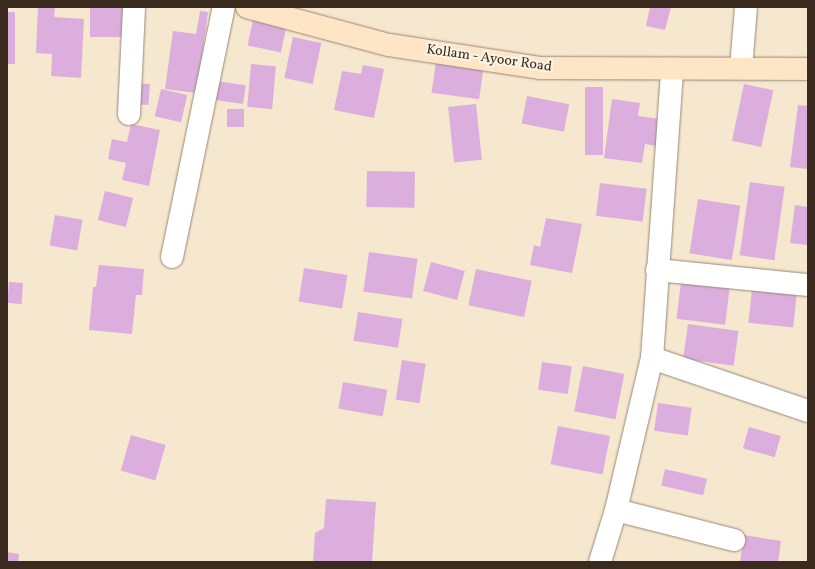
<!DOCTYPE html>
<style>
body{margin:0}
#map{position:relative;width:815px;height:569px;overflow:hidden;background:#f6e7cf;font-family:Vollkorn,serif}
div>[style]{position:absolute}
.building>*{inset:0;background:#dcaedd;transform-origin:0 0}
.roads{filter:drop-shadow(0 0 1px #988876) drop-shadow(0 0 1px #988876)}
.minor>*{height:22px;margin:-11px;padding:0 11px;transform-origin:11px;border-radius:11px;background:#fff}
.secondary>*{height:22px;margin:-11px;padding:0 11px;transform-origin:11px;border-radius:11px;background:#fee5c5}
span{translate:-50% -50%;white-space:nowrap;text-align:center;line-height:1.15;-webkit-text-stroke:4px #fcf5e5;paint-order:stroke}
.street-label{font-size:14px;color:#3b2a1e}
.frame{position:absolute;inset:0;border:8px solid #3b2a1e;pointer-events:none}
</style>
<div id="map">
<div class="building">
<div style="clip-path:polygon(38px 7px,55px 7px,54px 17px,84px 19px,81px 78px,51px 76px,52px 54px,36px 53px)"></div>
<div style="left:90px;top:7px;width:41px;height:30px"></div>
<div style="clip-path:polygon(650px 7px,671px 7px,665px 30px,646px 26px)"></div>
<div style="clip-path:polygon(200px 11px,208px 12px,197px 93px,165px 89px,173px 31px,196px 34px)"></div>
<div style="left:7px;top:12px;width:8px;height:52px"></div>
<div style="left:253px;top:20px;width:34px;height:26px;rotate:12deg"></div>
<div style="left:293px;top:37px;width:29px;height:42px;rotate:12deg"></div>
<div style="left:436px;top:61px;width:48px;height:32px;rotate:8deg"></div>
<div style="left:251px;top:64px;width:25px;height:43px;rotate:5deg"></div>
<div style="clip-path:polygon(363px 65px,384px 69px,374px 118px,334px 110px,342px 71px,361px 74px)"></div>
<div style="left:216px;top:81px;width:30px;height:19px;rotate:8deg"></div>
<div style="left:134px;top:83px;width:16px;height:21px;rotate:4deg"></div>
<div style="left:744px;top:84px;width:30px;height:58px;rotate:12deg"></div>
<div style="left:585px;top:87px;width:18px;height:68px"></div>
<div style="left:161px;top:89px;width:27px;height:28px;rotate:13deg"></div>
<div style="left:527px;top:96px;width:43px;height:28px;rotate:11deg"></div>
<div style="clip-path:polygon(612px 99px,640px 103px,638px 116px,660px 119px,656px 146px,645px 144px,642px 163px,604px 158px)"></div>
<div style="left:476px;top:104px;width:56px;height:28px;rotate:84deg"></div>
<div style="clip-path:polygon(798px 105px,808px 106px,808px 169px,790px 167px)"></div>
<div style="left:227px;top:109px;width:17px;height:18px"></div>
<div style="clip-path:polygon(131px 124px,160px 130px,149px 186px,122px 180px,126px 163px,108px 159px,112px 139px,127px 142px)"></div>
<div style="left:367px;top:171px;width:48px;height:36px;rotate:1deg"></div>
<div style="left:750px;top:182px;width:35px;height:74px;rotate:8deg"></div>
<div style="left:600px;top:183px;width:47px;height:33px;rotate:7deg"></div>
<div style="left:105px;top:191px;width:29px;height:30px;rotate:14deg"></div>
<div style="left:698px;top:199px;width:43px;height:55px;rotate:9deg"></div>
<div style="clip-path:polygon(795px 205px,808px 207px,808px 245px,790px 243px)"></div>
<div style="left:55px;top:215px;width:28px;height:31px;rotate:10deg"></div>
<div style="clip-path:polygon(546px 218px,582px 224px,572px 273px,530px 265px,534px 245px,540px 247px)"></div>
<div style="left:369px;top:252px;width:49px;height:40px;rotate:8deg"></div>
<div style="left:431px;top:262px;width:35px;height:30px;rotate:15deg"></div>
<div style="clip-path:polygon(99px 265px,144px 269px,142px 295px,136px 295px,132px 334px,89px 330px,93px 287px,96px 287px)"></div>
<div style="left:304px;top:268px;width:44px;height:34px;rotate:9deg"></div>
<div style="left:476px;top:269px;width:57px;height:37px;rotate:12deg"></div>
<div style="left:9px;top:282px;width:14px;height:21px;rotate:4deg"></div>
<div style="left:681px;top:282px;width:49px;height:37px;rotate:7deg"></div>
<div style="left:752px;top:289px;width:45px;height:34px;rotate:6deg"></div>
<div style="left:358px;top:312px;width:45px;height:29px;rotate:9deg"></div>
<div style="left:688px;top:324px;width:51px;height:35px;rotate:8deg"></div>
<div style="left:402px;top:360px;width:24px;height:40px;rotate:9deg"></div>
<div style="left:542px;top:362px;width:30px;height:28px;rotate:8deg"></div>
<div style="left:583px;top:366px;width:42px;height:46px;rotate:11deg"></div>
<div style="left:343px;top:382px;width:45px;height:27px;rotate:10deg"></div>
<div style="left:658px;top:403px;width:34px;height:28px;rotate:8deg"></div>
<div style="left:558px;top:426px;width:53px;height:39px;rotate:11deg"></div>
<div style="left:749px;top:427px;width:33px;height:22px;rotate:16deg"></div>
<div style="left:131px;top:435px;width:36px;height:37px;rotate:16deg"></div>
<div style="left:665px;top:469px;width:43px;height:17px;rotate:13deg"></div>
<div style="clip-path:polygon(326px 499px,376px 502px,372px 562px,313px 562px,315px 533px,324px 528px)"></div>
<div style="clip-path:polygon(744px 535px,781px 541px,778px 562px,740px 562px)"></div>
<div style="clip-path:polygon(7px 552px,19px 554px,18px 562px,7px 562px)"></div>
</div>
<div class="roads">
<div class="minor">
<div style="left:741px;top:68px;width:61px;rotate:-85.3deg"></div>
<div style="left:129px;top:114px;width:107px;rotate:-87.3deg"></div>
<div style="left:172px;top:257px;width:255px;rotate:-78.3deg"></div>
<div style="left:657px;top:270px;width:152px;rotate:5.7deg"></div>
<div style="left:652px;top:358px;width:165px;rotate:18.8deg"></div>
<div style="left:616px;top:510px;width:122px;rotate:14.3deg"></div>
<div style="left:600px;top:562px;width:54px;rotate:-72.9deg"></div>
<div style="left:616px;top:510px;width:156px;rotate:-76.7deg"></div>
<div style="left:652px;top:358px;width:290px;rotate:-86deg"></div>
</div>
<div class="secondary">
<div style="left:247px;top:7px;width:147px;rotate:15deg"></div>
<div style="left:389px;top:45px;width:154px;rotate:8.6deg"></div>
<div style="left:541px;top:68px;width:267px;rotate:0.2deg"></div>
</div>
</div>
<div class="street-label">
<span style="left:489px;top:59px;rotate:8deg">Kollam - Ayoor Road</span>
</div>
<div class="frame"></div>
</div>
